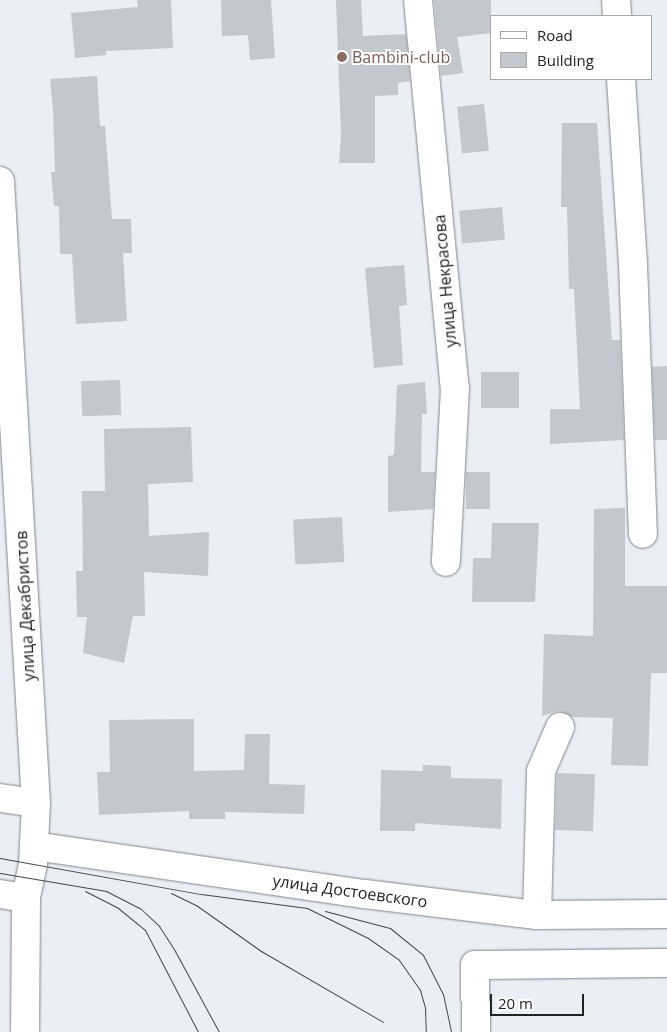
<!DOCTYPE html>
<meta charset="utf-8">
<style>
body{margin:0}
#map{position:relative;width:667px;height:1032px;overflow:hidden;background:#e9eff5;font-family:"Open Sans",sans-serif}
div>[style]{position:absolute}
.building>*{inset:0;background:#c2c8cd;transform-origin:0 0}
.roads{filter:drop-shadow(0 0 1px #80858a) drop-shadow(0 0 1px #80858a)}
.minor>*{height:28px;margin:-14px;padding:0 14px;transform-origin:14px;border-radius:14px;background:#fff}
.tram>*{height:1px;margin:-0.5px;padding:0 0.5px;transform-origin:0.5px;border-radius:0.5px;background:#444749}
.dots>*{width:14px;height:14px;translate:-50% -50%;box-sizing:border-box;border:2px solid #fff;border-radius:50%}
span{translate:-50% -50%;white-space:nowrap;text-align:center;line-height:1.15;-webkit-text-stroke:4px #fff;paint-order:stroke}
.education-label{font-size:16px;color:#785e54}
.left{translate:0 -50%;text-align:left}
.street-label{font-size:16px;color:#202224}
.legend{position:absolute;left:490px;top:15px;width:162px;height:65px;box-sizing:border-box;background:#fff;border:1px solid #a6a7a7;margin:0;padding:6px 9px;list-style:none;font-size:15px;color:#202224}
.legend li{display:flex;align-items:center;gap:10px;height:25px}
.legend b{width:25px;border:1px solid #a6a7a7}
.scale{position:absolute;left:490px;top:994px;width:94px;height:22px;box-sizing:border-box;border:2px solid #202224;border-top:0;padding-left:6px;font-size:15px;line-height:18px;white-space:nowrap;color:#202224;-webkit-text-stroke:4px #fff;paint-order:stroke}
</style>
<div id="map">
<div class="building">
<div style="clip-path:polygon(137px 0,171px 0,173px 48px,106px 51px,106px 55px,75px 58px,71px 13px,138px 7px)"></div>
<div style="clip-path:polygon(221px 0,271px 0,275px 58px,250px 60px,248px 35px,222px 36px)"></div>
<div style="clip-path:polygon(336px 0,361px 0,363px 36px,406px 34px,410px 81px,398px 83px,398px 95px,375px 96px,375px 163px,339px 163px,341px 135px)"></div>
<div style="clip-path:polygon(434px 0,491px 0,491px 33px,457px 37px,463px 73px,441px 76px)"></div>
<div style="clip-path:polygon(97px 76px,100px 126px,105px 126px,112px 219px,131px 219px,132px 253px,123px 253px,127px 321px,76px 324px,72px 254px,60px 254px,59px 206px,54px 206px,51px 172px,55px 172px,53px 110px,50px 79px)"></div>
<div style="left:484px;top:104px;width:47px;height:27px;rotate:84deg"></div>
<div style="clip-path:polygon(562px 123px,597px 123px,612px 340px,620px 340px,624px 440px,550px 444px,550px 409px,580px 409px,574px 289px,569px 289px,567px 207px,561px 207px)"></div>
<div style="left:502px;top:207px;width:33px;height:43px;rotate:85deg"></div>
<div style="clip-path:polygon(404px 265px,407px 305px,399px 306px,403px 365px,374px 368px,365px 268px)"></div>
<div style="clip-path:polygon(667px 366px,667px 440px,655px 440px,652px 367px)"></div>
<div style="left:481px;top:372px;width:38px;height:36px"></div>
<div style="left:120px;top:380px;width:35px;height:39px;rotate:88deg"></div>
<div style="clip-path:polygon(425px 382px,427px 414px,422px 414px,421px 472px,435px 472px,433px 509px,388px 512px,388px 456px,394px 455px,397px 385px)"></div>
<div style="clip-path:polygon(191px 427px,193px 482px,148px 484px,149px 536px,209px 532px,208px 576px,144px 572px,145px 616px,133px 616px,124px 663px,83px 653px,87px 617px,77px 617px,76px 571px,83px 571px,82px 491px,105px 491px,104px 429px)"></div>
<div style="left:466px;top:472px;width:24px;height:37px"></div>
<div style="clip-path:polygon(625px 508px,625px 586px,667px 586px,667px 673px,651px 673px,648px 766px,611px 765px,613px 718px,572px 717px,559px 711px,542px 716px,544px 634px,593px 636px,594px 509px)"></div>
<div style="left:342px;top:517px;width:45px;height:49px;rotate:87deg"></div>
<div style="clip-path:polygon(492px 523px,539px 523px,535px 602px,472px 602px,473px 558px,491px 558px)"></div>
<div style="clip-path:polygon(194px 719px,194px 771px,244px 770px,245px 734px,270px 734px,269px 784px,305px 785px,304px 814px,225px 812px,225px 819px,189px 819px,189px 811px,99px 815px,97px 772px,110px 772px,109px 720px)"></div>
<div style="clip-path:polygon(423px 765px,451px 766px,451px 778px,502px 779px,501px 829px,415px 823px,415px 831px,380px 831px,381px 770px,423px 771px)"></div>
<div style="left:557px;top:773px;width:38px;height:57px;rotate:2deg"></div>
</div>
<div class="roads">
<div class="minor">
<div style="left:418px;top:0;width:390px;rotate:84.6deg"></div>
<div style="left:455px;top:388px;width:174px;rotate:93deg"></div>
<div style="left:616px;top:0;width:16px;rotate:86deg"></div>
<div style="left:621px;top:79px;width:185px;rotate:86.3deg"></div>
<div style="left:633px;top:264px;width:270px;rotate:87.9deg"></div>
<div style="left:0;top:181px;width:623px;rotate:86.69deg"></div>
<div style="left:36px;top:803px;width:61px;rotate:92.8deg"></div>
<div style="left:33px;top:864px;width:35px;rotate:102deg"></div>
<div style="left:26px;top:898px;width:134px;rotate:90.4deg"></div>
<div style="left:0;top:798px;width:36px;rotate:8deg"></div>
<div style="left:34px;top:846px;width:334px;rotate:8.3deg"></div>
<div style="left:365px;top:894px;width:173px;rotate:7deg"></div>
<div style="left:537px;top:915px;width:130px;rotate:-0.4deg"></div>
<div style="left:0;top:894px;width:26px;rotate:9deg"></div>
<div style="left:537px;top:915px;width:144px;rotate:-88.4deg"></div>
<div style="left:541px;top:771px;width:48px;rotate:-66.6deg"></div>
<div style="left:476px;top:1032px;width:67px;rotate:-90.9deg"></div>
<div style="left:475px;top:965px;width:192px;rotate:-0.6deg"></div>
</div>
</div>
<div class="tram">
<div style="left:0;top:858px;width:204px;rotate:10.2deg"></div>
<div style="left:201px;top:894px;width:107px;rotate:7.5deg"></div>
<div style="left:307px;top:908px;width:68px;rotate:26.2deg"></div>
<div style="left:368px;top:938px;width:38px;rotate:35deg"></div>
<div style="left:399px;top:960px;width:37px;rotate:55deg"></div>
<div style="left:420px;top:990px;width:19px;rotate:74deg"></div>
<div style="left:425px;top:1008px;width:24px;rotate:88deg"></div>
<div style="left:0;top:873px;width:108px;rotate:9.6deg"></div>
<div style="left:106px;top:891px;width:39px;rotate:27deg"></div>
<div style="left:141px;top:909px;width:25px;rotate:43deg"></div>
<div style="left:159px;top:926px;width:30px;rotate:57deg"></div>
<div style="left:175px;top:951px;width:92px;rotate:61.5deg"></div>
<div style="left:85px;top:891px;width:37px;rotate:27deg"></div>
<div style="left:118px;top:908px;width:35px;rotate:39deg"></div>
<div style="left:145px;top:930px;width:115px;rotate:62.5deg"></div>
<div style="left:171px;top:893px;width:28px;rotate:26deg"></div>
<div style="left:196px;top:905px;width:80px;rotate:35.3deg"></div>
<div style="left:261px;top:951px;width:141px;rotate:30.2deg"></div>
<div style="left:325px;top:911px;width:67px;rotate:14.7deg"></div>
<div style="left:390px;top:928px;width:43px;rotate:39.3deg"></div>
<div style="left:423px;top:955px;width:44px;rotate:62.9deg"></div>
<div style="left:443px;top:994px;width:39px;rotate:78deg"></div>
</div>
<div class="dots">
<div style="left:342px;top:57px;background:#8d6e63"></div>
</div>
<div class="education-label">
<span class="left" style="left:352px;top:57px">Bambini-club</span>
</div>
<div class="street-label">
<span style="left:445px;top:281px;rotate:-95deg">улица Некрасова</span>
<span style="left:25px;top:606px;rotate:-93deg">улица Декабристов</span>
<span style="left:350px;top:891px;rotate:8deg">улица Достоевского</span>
</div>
<ul class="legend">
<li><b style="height:6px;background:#fff"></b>Road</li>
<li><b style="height:14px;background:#c2c8cd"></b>Building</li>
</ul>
<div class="scale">20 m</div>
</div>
